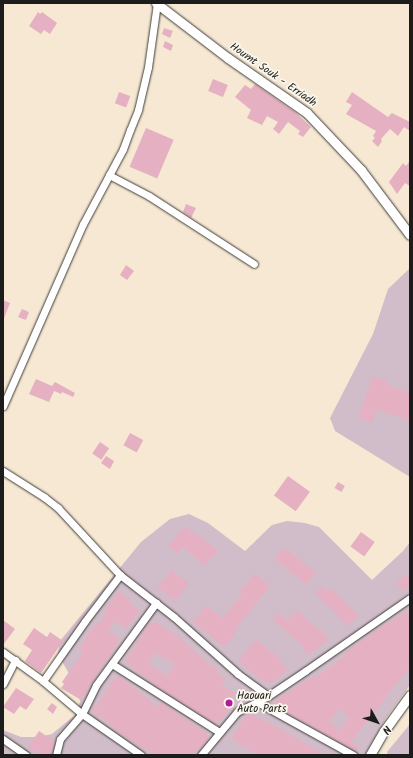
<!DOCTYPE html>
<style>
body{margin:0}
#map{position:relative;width:413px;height:758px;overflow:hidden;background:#f6e8d3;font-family:Kalam,sans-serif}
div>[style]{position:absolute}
.industrial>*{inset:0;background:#d1bdc9}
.building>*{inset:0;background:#e5b0c1;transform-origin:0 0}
.roads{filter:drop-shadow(0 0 1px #3d3b37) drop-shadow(0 0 1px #3d3b37)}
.street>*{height:7px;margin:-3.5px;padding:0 3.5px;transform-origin:3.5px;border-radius:3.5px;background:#fff}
.secondary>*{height:9px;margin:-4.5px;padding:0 4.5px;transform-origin:4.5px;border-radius:4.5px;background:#fff}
.dots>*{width:11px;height:11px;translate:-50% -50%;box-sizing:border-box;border:2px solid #fbf7ec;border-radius:50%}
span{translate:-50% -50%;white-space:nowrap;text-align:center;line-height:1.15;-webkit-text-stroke:3.5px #fbf7ec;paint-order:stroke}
.street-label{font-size:11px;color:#1c1c1c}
.poi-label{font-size:11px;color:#1c1c1c}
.left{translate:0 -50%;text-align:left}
.frame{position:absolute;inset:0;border:4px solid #1c1c1c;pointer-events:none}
.north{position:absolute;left:357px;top:702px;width:40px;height:40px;-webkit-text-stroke:3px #fbf7ec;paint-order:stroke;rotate:130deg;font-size:11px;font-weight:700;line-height:16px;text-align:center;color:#1c1c1c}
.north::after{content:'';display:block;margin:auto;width:14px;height:18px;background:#1c1c1c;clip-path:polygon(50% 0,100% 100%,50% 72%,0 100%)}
</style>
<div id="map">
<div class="industrial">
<div style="clip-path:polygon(410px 268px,410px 477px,335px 431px,330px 418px,373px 334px,388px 289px)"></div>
<div style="clip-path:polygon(189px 514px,208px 523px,245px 551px,272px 525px,287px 521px,305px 523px,319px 527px,372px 580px,403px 551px,410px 542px,410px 685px,386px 718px,365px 755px,3px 755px,3px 730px,21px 737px,38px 737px,52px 734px,75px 715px,80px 702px,78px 690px,58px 654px,60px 641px,141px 542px,170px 519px)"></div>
<div style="clip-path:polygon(410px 724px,410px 755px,388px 755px,387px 752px)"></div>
</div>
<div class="building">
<div style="clip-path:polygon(38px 12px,40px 14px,42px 12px,57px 23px,50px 34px,44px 30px,41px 34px,29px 26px)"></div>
<div style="clip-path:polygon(164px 28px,173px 31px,170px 38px,162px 34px)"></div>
<div style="clip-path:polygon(165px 41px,173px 45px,171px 51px,163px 47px)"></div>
<div style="left:213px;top:79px;width:16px;height:13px;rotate:22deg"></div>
<div style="clip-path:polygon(255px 84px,295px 112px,311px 127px,303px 137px,298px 134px,300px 131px,288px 122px,279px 134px,273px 129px,278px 122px,267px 116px,262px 125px,247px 118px,251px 110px,235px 97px,245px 85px,251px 89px)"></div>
<div style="left:119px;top:92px;width:12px;height:12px;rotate:20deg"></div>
<div style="clip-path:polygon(352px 92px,388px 117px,392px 113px,410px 122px,410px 131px,404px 127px,398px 136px,390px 129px,381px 139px,382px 141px,378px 147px,372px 141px,375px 138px,373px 136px,376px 131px,346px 114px,352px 105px,346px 102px)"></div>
<div style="left:146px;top:128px;width:30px;height:42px;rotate:23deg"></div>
<div style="clip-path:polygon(410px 161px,410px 186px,405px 183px,397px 194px,389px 182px,403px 163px,406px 166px)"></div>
<div style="clip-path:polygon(186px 204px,196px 208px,191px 218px,183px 212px)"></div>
<div style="clip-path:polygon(126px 265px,134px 271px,127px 280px,120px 275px)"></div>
<div style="clip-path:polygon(3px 300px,10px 303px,3px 321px)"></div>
<div style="clip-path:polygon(22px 309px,29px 312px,26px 320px,18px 317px)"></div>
<div style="clip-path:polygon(373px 376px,387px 381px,386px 384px,410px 393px,410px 421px,377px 409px,372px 423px,358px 418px)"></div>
<div style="clip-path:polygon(36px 379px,52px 386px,55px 382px,75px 393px,73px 397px,62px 392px,61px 394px,54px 391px,49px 402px,29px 394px)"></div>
<div style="left:130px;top:433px;width:15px;height:14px;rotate:28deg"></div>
<div style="left:100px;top:442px;width:11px;height:14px;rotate:34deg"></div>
<div style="clip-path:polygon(106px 456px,114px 461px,110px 469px,101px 463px)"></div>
<div style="left:288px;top:476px;width:27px;height:24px;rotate:36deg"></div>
<div style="left:338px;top:482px;width:8px;height:7px;rotate:30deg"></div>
<div style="clip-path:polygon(185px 526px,198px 537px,200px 535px,218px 551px,205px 566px,183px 547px,178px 554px,168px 546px)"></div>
<div style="left:361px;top:532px;width:17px;height:18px;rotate:36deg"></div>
<div style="left:284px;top:547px;width:41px;height:15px;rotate:39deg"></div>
<div style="clip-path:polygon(172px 570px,189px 584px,176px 600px,172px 599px,158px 587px)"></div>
<div style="clip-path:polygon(255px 573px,270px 586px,235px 630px,237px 631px,224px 647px,193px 622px,206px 605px,223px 618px,242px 594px,239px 592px)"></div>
<div style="clip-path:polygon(405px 574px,410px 578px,410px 585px,404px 592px,396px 584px)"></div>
<div style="clip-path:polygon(322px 586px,327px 592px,331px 588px,359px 616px,348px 626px,315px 593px)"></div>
<div style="clip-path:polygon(118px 591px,130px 599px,128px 602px,140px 610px,126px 629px,115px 621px,108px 631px,120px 639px,81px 700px,61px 688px,64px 684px,62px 682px,83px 652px,79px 649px,96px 623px,98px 624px,106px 613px,104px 612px)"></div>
<div style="clip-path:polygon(298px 610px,318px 630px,320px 628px,328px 640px,308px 655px,300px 643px,273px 620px,279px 613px,287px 621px)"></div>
<div style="clip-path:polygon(evenodd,410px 611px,410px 667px,353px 739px,352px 742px,358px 748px,356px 751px,275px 706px,276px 700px,315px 675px,316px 677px,346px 655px,344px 653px,380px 628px,406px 612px,407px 613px,410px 611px,339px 709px,349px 718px,339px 730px,329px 721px,339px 709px)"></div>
<div style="clip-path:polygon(3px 620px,15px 629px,3px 645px)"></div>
<div style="clip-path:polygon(evenodd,156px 622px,179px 637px,211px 666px,213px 665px,218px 670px,216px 672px,226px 679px,222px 685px,234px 693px,231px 698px,235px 702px,222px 719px,214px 723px,167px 693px,126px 663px,126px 659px,150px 623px,156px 622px,155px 653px,175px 664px,167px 676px,149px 664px,155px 653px)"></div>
<div style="clip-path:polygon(34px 628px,47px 637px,50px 632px,63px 641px,41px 673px,25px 661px,32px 650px,23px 644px)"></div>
<div style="clip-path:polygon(256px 639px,279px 658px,287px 671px,273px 682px,263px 681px,238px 661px)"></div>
<div style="clip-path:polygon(119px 676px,158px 707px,161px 703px,207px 733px,208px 739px,194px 755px,155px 755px,122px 735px,99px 715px,97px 718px,94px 715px,92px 709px,94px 705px,96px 707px,114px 678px,116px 680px)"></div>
<div style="clip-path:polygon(16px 688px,34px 699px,26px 710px,20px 706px,14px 714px,3px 707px)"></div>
<div style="clip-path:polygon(52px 703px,57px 707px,53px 714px,47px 709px)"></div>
<div style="clip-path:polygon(251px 714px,271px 724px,326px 755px,253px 755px,254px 753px,231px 739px,244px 717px)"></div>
<div style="clip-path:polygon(39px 731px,54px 741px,51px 755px,40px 755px,28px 747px)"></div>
</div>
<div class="roads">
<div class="street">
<div style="left:109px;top:175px;width:45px;rotate:27.7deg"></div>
<div style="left:149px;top:196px;width:125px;rotate:32.9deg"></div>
<div style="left:3px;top:406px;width:199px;rotate:-66.3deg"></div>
<div style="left:83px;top:224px;width:85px;rotate:-61.9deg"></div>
<div style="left:123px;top:149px;width:20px;rotate:-70deg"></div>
<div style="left:130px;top:130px;width:22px;rotate:-68deg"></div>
<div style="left:138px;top:110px;width:44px;rotate:-76.9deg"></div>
<div style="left:148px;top:67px;width:65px;rotate:-82deg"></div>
<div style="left:3px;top:471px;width:49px;rotate:32.4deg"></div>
<div style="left:44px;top:497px;width:18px;rotate:38deg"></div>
<div style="left:58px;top:508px;width:91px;rotate:47.2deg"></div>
<div style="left:3px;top:652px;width:49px;rotate:35.9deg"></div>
<div style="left:112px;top:664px;width:127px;rotate:32.4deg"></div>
<div style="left:3px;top:684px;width:27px;rotate:-63deg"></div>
<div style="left:257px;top:702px;width:110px;rotate:28.9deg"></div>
<div style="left:3px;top:739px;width:28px;rotate:35deg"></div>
<div style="left:56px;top:755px;width:16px;rotate:-76deg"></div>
<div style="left:60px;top:739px;width:33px;rotate:-49deg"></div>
<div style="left:82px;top:714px;width:32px;rotate:-64deg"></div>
<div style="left:96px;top:685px;width:102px;rotate:-53.8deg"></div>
<div style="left:141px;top:755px;width:72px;rotate:-145.2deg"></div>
<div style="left:82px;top:714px;width:51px;rotate:-139.8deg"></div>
<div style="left:43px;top:681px;width:73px;rotate:-55deg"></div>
<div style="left:85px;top:621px;width:58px;rotate:-52.7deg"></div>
<div style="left:120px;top:575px;width:68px;rotate:37.9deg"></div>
<div style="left:174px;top:617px;width:86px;rotate:41.7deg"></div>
<div style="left:238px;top:674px;width:37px;rotate:36deg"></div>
<div style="left:201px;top:755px;width:56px;rotate:-50.1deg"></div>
<div style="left:237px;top:712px;width:35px;rotate:-27deg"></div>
<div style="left:268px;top:696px;width:45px;rotate:-34deg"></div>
<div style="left:305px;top:671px;width:128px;rotate:-34.8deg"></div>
</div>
<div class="secondary">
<div style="left:156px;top:3px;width:91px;rotate:37.4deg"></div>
<div style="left:228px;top:58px;width:96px;rotate:34.8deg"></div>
<div style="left:307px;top:113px;width:79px;rotate:46.5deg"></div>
<div style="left:361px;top:170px;width:81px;rotate:53deg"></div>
<div style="left:370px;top:755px;width:28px;rotate:-60deg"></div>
<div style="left:384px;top:731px;width:44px;rotate:-54.2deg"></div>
</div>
</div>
<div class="dots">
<div style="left:229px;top:703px;background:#b5179e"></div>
</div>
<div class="street-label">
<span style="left:273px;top:75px;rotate:35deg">Houmt Souk - Erriadh</span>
</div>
<div class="poi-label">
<span class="left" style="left:237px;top:703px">Haouari<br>Auto Parts</span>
</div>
<div class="frame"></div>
<div class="north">N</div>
</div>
